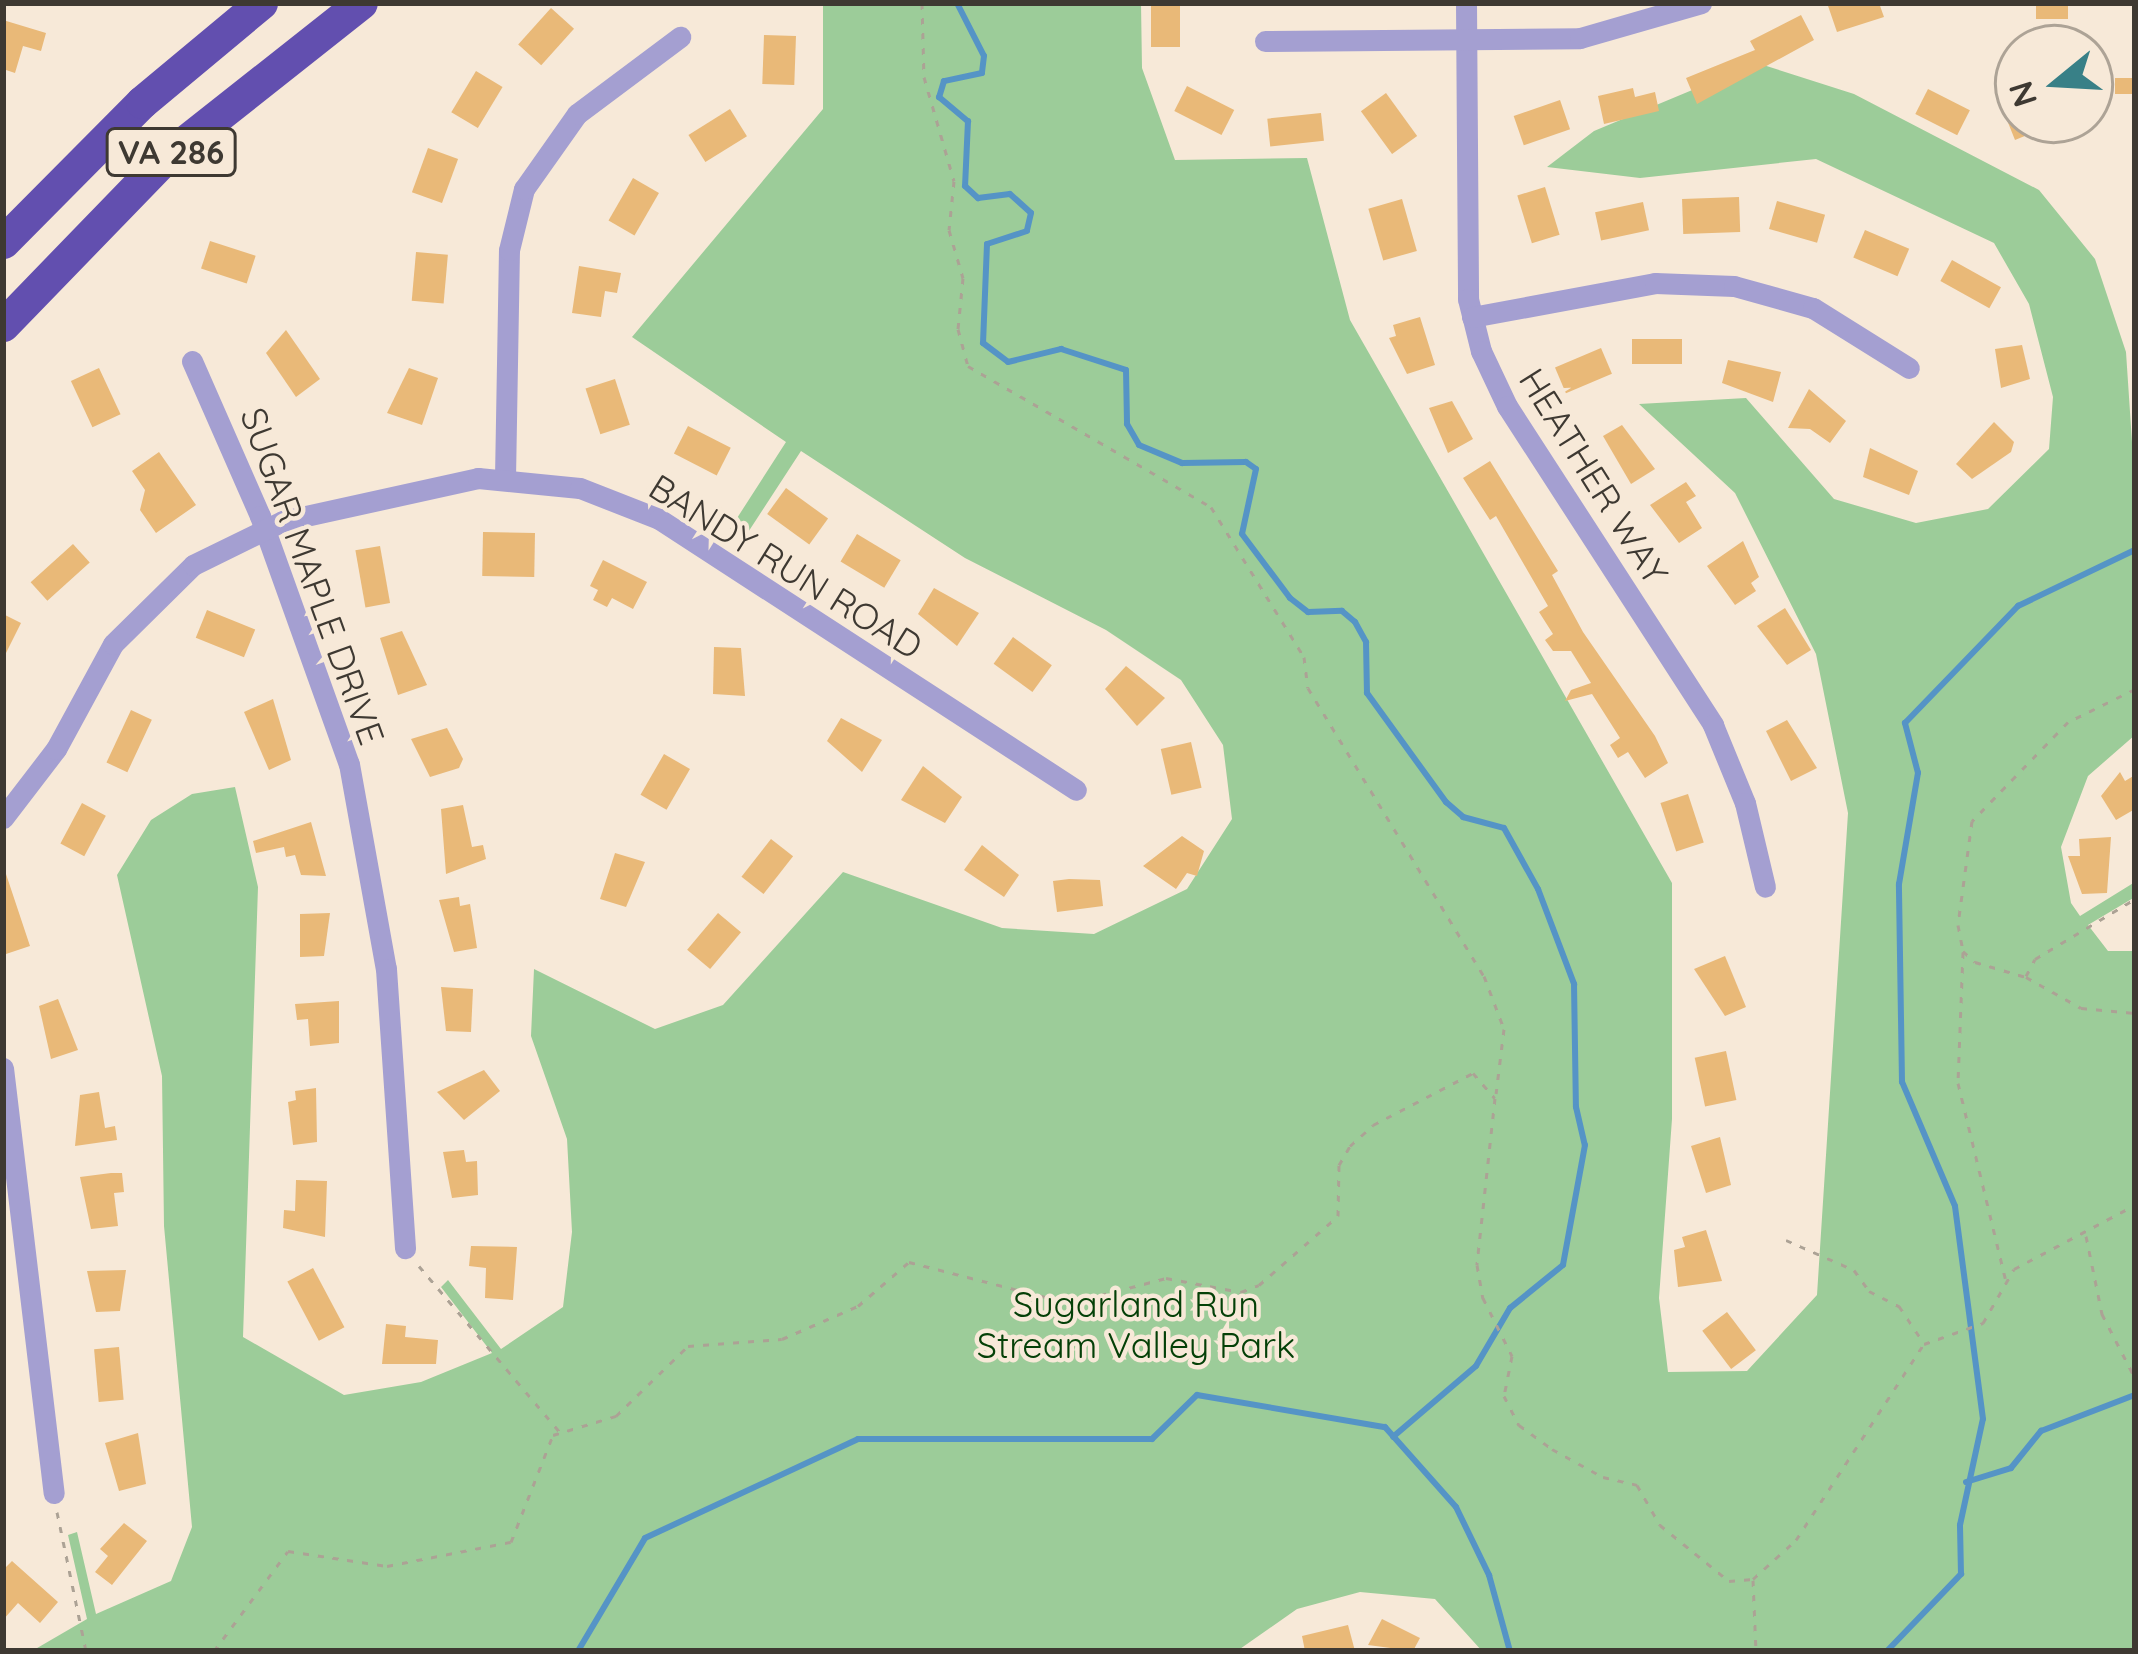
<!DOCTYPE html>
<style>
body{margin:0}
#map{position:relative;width:2138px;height:1654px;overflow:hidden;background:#f7e9d8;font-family:Quicksand,sans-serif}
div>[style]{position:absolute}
.green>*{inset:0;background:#9ccc99}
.stream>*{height:6px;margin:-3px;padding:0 3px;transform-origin:3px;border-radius:3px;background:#5594c6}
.building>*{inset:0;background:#e9b978;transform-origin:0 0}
.path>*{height:3px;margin-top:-1.5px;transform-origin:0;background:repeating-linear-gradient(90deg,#aca295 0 6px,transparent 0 15px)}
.minor>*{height:21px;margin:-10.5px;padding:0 10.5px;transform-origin:10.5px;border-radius:10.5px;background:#a49fd1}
.trunk>*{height:33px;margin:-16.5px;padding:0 16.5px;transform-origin:16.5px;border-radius:16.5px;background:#624faf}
span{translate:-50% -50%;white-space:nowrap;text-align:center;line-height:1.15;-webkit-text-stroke:9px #f7e9d8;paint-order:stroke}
.shield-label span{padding:3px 9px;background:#f7e9d8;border:3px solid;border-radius:9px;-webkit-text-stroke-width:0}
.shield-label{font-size:33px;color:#3e3932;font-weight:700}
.street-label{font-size:36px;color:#3e3932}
.park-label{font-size:36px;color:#044007}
.frame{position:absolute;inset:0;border:6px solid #3e3932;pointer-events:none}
.north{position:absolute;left:1994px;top:24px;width:120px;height:120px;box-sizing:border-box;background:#f7e9d8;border:3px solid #ada396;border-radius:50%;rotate:252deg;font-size:33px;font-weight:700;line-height:48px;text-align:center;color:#3e3932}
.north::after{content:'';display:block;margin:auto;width:42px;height:54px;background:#388087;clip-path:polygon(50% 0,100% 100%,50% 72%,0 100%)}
</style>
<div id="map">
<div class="green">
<div style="clip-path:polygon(823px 3px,1141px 3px,1142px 68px,1175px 160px,1307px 158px,1350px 320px,1672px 883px,1672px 1119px,1659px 1298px,1668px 1372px,1747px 1371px,1817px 1295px,1848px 813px,1816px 654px,1735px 493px,1639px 404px,1746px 398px,1834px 499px,1916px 523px,1988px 509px,2049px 449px,2053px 397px,2029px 304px,1994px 243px,1816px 159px,1640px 178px,1547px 167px,1594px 131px,1757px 63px,1854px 94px,2039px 190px,2095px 259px,2126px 352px,2135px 487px,2135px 735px,2088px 776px,2061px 847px,2071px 903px,2080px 916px,2135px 882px,2135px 897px,2088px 925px,2108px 951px,2135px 951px,2135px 1651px,1482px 1651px,1435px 1599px,1360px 1592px,1297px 1609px,1237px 1651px,32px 1651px,87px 1619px,68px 1535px,77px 1532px,96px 1614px,171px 1581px,192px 1527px,164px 1226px,162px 1076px,117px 875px,151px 820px,192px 794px,235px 787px,258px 887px,243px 1337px,344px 1395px,421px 1382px,492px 1353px,441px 1287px,448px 1280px,501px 1349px,563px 1307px,572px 1232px,567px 1139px,531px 1036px,534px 969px,655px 1029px,723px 1005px,843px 872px,1002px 928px,1094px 934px,1187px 889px,1232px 819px,1223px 745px,1181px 680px,1106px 630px,965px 558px,801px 451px,743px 540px,730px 529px,786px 442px,632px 337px,823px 109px)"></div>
</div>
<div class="stream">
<div style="left:957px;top:3px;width:59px;rotate:63deg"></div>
<div style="left:984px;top:56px;width:17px;rotate:97deg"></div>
<div style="left:982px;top:73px;width:39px;rotate:168deg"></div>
<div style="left:944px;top:81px;width:17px;rotate:107deg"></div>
<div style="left:939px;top:97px;width:38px;rotate:40deg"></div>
<div style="left:968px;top:121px;width:65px;rotate:92.6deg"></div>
<div style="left:965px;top:186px;width:18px;rotate:43deg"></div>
<div style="left:978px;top:198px;width:32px;rotate:-7deg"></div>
<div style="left:1010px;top:194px;width:28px;rotate:42deg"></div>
<div style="left:1031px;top:213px;width:18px;rotate:103deg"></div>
<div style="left:1027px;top:231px;width:42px;rotate:162deg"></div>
<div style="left:987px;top:244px;width:99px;rotate:92.3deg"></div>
<div style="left:983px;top:343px;width:31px;rotate:37deg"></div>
<div style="left:1008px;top:362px;width:55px;rotate:-13.8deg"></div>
<div style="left:1061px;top:349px;width:68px;rotate:17.9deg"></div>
<div style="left:1126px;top:370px;width:54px;rotate:88.9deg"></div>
<div style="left:1127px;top:424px;width:24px;rotate:60deg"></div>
<div style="left:1139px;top:445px;width:47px;rotate:22.7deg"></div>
<div style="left:1182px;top:463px;width:64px;rotate:-0.9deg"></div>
<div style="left:1246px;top:462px;width:12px;rotate:35deg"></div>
<div style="left:1256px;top:469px;width:66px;rotate:102.2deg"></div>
<div style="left:1242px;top:534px;width:80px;rotate:53.1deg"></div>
<div style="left:1290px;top:598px;width:23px;rotate:38deg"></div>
<div style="left:1308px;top:612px;width:34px;rotate:-2deg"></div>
<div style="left:1342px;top:611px;width:17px;rotate:40deg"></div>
<div style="left:1355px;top:622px;width:23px;rotate:61deg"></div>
<div style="left:1366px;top:642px;width:51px;rotate:88.9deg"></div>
<div style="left:1367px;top:693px;width:135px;rotate:54.1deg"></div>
<div style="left:1446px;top:802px;width:23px;rotate:41deg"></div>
<div style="left:1463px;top:817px;width:42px;rotate:15deg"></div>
<div style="left:1504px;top:828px;width:70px;rotate:60.9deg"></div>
<div style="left:1538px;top:889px;width:102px;rotate:69.2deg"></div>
<div style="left:1574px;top:984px;width:123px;rotate:89.1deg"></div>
<div style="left:1576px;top:1107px;width:39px;rotate:77deg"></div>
<div style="left:1585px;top:1145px;width:122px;rotate:100.4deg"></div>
<div style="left:1563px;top:1265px;width:68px;rotate:140.9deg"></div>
<div style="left:1510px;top:1308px;width:67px;rotate:120.4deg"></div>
<div style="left:1476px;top:1366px;width:109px;rotate:139.5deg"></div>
<div style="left:1966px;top:1482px;width:47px;rotate:-17.3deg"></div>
<div style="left:2011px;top:1468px;width:48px;rotate:-51deg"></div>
<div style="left:2041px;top:1431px;width:101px;rotate:-21deg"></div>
<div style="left:578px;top:1651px;width:131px;rotate:-59.3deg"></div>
<div style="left:645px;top:1538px;width:235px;rotate:-24.9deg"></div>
<div style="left:858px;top:1439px;width:294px"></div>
<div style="left:1152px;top:1439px;width:63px;rotate:-44.4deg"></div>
<div style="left:1197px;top:1395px;width:191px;rotate:9.7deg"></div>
<div style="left:1385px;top:1427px;width:107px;rotate:48.4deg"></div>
<div style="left:1456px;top:1507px;width:76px;rotate:64.1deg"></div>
<div style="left:1489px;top:1575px;width:79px;rotate:74.6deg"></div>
<div style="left:1887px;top:1651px;width:107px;rotate:-46.1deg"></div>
<div style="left:1961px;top:1574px;width:49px;rotate:-91.2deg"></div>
<div style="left:1960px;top:1525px;width:108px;rotate:-77.8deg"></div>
<div style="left:1983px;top:1419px;width:215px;rotate:-97.5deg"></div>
<div style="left:1955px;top:1206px;width:135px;rotate:-113.1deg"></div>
<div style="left:1902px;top:1082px;width:198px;rotate:-90.9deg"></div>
<div style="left:1899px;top:884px;width:113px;rotate:-80.3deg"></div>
<div style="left:1918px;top:773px;width:52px;rotate:-104.6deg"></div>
<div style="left:1905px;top:723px;width:163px;rotate:-46deg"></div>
<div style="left:2018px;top:606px;width:130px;rotate:-25.6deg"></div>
</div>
<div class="building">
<div style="left:1151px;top:3px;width:29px;height:44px"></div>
<div style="clip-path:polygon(1827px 3px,1879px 3px,1884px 17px,1837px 32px)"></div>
<div style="left:2036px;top:3px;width:32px;height:16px"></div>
<div style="left:551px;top:8px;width:31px;height:49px;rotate:42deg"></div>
<div style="clip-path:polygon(1801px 15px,1814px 40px,1697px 104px,1686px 78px,1755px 50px,1750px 41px)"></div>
<div style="clip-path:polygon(3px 20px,46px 33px,41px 51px,23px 46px,15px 73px,3px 69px)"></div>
<div style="left:764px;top:35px;width:32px;height:49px;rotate:2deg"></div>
<div style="left:476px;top:71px;width:31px;height:48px;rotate:31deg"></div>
<div style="left:2115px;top:78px;width:20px;height:16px"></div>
<div style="left:1187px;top:86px;width:53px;height:28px;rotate:27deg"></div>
<div style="clip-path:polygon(1633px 88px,1635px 97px,1655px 92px,1659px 111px,1604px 124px,1598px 96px)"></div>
<div style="left:1928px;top:89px;width:47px;height:28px;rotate:27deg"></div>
<div style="left:1386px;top:93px;width:53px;height:31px;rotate:54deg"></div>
<div style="left:1560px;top:100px;width:31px;height:49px;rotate:71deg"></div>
<div style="left:730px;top:109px;width:32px;height:49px;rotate:58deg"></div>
<div style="left:1321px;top:113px;width:28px;height:54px;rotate:84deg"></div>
<div style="clip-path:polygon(2007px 120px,2062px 120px,2062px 121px,2015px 140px)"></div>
<div style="left:428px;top:148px;width:32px;height:47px;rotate:20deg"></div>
<div style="left:633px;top:178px;width:30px;height:49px;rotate:30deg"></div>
<div style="left:1545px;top:187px;width:50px;height:29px;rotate:73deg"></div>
<div style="left:1739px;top:197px;width:35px;height:57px;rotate:88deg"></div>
<div style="left:1402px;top:199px;width:54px;height:35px;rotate:74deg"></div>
<div style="left:1777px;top:201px;width:50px;height:29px;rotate:16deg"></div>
<div style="left:1643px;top:202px;width:29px;height:49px;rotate:78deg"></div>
<div style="left:1865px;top:230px;width:48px;height:30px;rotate:23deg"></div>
<div style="left:210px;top:241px;width:48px;height:29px;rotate:18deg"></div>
<div style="left:416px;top:252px;width:32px;height:49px;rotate:5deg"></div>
<div style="left:1952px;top:260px;width:56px;height:24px;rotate:29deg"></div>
<div style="clip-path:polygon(579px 266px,621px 273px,617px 293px,605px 291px,601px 317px,572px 313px)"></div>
<div style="clip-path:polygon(1420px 317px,1435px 365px,1407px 374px,1389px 338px,1396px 336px,1393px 325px)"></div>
<div style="clip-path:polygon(286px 330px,320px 379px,296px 397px,266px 353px)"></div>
<div style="left:1682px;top:339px;width:25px;height:50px;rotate:90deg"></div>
<div style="clip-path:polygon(2022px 345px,2030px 379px,2001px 388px,1995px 349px)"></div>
<div style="left:1601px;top:348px;width:28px;height:50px;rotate:67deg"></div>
<div style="clip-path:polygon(1728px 360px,1781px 372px,1773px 402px,1722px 383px)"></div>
<div style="left:99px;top:368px;width:51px;height:31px;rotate:65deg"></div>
<div style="clip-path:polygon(409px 368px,438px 378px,422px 425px,387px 413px)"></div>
<div style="left:615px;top:379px;width:48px;height:31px;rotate:72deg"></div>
<div style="clip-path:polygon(1809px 389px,1846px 421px,1830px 443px,1810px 429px,1788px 428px)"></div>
<div style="clip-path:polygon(1452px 401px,1473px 439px,1448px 453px,1429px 408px)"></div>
<div style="clip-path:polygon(1994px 422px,2014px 442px,2011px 452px,1972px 479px,1956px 464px)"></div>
<div style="clip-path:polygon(1622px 425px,1655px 469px,1631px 484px,1603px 436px)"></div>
<div style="left:688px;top:426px;width:48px;height:31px;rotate:27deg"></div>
<div style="clip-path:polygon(1870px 448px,1918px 471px,1909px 495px,1863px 477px)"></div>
<div style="clip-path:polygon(159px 452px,196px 505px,156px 533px,140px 510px,145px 490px,132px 471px)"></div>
<div style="clip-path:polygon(1490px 461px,1558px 571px,1552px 575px,1583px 632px,1655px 736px,1668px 763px,1645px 778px,1628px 752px,1618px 758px,1610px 745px,1620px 738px,1592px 694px,1565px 701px,1571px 690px,1591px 683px,1571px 651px,1553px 651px,1545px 640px,1553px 634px,1539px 612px,1548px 606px,1496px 516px,1490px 520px,1463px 478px)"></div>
<div style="clip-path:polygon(1686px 482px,1696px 496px,1686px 502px,1702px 528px,1679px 543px,1650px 505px)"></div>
<div style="left:786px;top:488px;width:52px;height:32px;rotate:36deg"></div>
<div style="left:483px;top:532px;width:52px;height:44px;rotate:1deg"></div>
<div style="left:857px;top:534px;width:51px;height:32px;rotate:31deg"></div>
<div style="clip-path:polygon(1743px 541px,1759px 577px,1751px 583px,1756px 591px,1735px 605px,1707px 566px)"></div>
<div style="left:73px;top:544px;width:25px;height:57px;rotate:48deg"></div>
<div style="left:380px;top:546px;width:58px;height:25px;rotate:80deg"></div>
<div style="clip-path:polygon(603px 560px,647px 582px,633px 609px,612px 598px,607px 607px,593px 600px,598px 590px,590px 586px)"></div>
<div style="clip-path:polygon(934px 588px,979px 613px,957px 646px,918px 614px)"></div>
<div style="clip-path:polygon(1785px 608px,1811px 650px,1787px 665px,1757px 626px)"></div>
<div style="left:207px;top:610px;width:52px;height:30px;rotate:22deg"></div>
<div style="clip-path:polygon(3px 614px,21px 623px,3px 659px)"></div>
<div style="clip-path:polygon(402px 631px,427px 685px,398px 695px,380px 638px)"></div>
<div style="left:1013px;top:637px;width:48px;height:33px;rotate:36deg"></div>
<div style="clip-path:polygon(714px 647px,741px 648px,745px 696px,713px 694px)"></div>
<div style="clip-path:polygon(1126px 666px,1165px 698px,1137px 726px,1105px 689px)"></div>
<div style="clip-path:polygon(273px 699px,291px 760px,269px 770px,244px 712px)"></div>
<div style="left:131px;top:710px;width:23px;height:58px;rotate:25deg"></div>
<div style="clip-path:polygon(841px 718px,882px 740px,862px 772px,827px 741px)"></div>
<div style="clip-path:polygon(1787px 720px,1817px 768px,1791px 781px,1766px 731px)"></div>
<div style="clip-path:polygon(447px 728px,463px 759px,459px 768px,430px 777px,411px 739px)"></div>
<div style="left:1191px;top:742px;width:47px;height:31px;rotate:77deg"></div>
<div style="left:664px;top:754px;width:30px;height:47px;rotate:30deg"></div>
<div style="clip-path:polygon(923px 766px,962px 797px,945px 823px,901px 800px)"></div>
<div style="clip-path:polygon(2120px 772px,2125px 781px,2135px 775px,2135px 809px,2116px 820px,2101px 796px)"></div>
<div style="left:1688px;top:794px;width:51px;height:29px;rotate:72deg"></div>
<div style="left:82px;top:803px;width:27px;height:46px;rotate:28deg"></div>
<div style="clip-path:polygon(463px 805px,472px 847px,483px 845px,486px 859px,446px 874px,441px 809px)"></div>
<div style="clip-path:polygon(311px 822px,326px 876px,301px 875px,295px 855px,286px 857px,284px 847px,256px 853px,253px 841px)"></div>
<div style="clip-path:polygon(1182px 836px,1204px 851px,1197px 876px,1187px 873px,1176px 889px,1143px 866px)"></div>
<div style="clip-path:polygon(2111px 837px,2107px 893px,2082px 894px,2068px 856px,2080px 856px,2079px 839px)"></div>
<div style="left:771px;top:839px;width:28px;height:48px;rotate:38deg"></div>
<div style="clip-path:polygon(982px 845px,1019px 875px,1004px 897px,964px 870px)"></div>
<div style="clip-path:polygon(615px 853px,645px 862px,626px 907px,600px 899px)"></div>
<div style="clip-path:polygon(6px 874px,30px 946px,6px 954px,3px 944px)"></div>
<div style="clip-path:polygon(1069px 879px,1100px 880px,1103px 906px,1057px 912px,1053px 881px)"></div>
<div style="clip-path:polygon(459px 897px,460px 906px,470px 904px,477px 948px,454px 952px,439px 900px)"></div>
<div style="clip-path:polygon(330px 913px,324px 956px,300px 957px,300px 914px)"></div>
<div style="left:718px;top:913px;width:30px;height:48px;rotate:40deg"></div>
<div style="clip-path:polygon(1725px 956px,1746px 1007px,1725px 1016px,1694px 969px)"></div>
<div style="clip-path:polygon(441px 987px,473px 989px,471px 1032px,446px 1031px)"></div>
<div style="clip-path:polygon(58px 999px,78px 1050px,51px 1059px,39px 1006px)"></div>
<div style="clip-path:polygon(339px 1001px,339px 1043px,310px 1046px,308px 1019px,297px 1020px,295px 1004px)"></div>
<div style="left:1726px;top:1051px;width:50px;height:32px;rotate:78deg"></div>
<div style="clip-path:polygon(484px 1070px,500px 1091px,464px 1120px,437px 1092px)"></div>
<div style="clip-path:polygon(316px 1088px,317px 1142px,293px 1145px,288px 1102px,296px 1100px,295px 1091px)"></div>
<div style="clip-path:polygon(99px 1092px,105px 1128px,115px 1126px,117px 1140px,75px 1146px,80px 1095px)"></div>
<div style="clip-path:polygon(1720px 1137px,1731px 1185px,1706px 1193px,1691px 1146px)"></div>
<div style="clip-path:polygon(464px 1150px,466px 1162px,477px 1161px,478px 1195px,452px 1198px,443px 1152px)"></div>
<div style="clip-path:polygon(111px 1173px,122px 1173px,124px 1192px,114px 1193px,118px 1226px,91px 1229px,80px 1177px)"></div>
<div style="clip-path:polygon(296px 1180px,327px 1181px,325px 1237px,283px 1228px,284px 1210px,295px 1211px)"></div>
<div style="clip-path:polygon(1706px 1230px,1722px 1281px,1678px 1287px,1674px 1250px,1685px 1247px,1682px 1237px)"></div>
<div style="clip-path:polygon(471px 1246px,517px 1247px,513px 1300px,485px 1298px,486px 1268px,469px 1266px)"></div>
<div style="left:313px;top:1268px;width:67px;height:29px;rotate:62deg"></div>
<div style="clip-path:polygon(126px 1270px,120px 1311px,96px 1312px,87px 1271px)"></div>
<div style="left:1727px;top:1312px;width:48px;height:31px;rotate:53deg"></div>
<div style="clip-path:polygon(386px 1324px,406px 1326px,405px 1337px,438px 1340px,436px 1364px,382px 1364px)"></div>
<div style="left:119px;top:1347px;width:53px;height:25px;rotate:85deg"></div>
<div style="clip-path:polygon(138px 1433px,146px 1484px,119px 1491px,105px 1443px)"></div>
<div style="clip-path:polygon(124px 1523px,147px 1541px,112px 1585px,95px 1572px,108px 1556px,100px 1549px)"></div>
<div style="clip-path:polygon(12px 1561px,58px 1602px,40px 1623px,18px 1603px,3px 1620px,3px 1570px)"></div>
<div style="clip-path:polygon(1382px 1619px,1420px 1638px,1413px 1651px,1368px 1645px)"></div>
<div style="clip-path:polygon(1348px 1625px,1355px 1651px,1305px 1651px,1302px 1636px)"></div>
</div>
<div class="path">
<div style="left:922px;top:3px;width:74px;rotate:88.5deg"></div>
<div style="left:924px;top:77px;width:108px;rotate:73.9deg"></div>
<div style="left:954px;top:181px;width:49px;rotate:95.8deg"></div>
<div style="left:949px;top:230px;width:50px;rotate:73.7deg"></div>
<div style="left:963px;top:278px;width:51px;rotate:95.6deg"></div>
<div style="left:958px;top:329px;width:38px;rotate:75deg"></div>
<div style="left:968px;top:366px;width:281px;rotate:30.1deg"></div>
<div style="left:1211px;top:507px;width:176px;rotate:58.2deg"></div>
<div style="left:1304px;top:657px;width:31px;rotate:83deg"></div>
<div style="left:1308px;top:688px;width:338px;rotate:58.6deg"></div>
<div style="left:1484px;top:976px;width:57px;rotate:69.3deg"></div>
<div style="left:1504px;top:1029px;width:65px;rotate:97deg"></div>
<div style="left:2135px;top:689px;width:75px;rotate:153.8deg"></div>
<div style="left:2068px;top:722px;width:138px;rotate:134.1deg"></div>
<div style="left:1972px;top:821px;width:105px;rotate:97.7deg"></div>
<div style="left:1958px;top:925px;width:26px;rotate:79deg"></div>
<div style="left:1963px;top:951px;width:16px;rotate:43deg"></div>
<div style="left:1975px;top:962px;width:53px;rotate:16.4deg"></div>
<div style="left:2026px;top:977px;width:63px;rotate:29.4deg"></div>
<div style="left:2081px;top:1008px;width:54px;rotate:5.3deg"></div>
<div style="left:1963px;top:952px;width:131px;rotate:92.2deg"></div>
<div style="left:1958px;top:1083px;width:201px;rotate:76.4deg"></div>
<div style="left:2026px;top:976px;width:19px;rotate:-62deg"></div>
<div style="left:2035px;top:959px;width:117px;rotate:-31deg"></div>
<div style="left:2086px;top:1236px;width:80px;rotate:78.4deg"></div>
<div style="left:2102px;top:1314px;width:72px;rotate:62.7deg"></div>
<div style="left:1786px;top:1240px;width:74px;rotate:23.8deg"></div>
<div style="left:1854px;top:1270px;width:26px;rotate:54deg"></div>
<div style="left:1869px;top:1291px;width:34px;rotate:27deg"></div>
<div style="left:1899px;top:1306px;width:43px;rotate:56.3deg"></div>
<div style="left:419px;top:1266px;width:218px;rotate:49.7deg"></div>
<div style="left:57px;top:1512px;width:142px;rotate:78.2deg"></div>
<div style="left:1753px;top:1580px;width:71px;rotate:87.6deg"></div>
<div style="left:214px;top:1651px;width:124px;rotate:-53.5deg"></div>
<div style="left:288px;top:1551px;width:100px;rotate:8.6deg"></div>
<div style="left:387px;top:1566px;width:126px;rotate:-11deg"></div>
<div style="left:511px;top:1542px;width:115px;rotate:-68.6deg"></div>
<div style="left:553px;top:1435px;width:66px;rotate:-16.8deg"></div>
<div style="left:616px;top:1416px;width:100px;rotate:-44.2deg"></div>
<div style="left:688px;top:1346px;width:94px;rotate:-4.3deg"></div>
<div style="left:782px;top:1339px;width:83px;rotate:-23.5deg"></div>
<div style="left:858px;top:1306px;width:67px;rotate:-40.8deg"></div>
<div style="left:909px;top:1262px;width:149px;rotate:14.4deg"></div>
<div style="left:1053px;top:1299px;width:33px"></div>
<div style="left:1086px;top:1299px;width:83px;rotate:-14.7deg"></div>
<div style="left:1166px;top:1278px;width:76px;rotate:10.6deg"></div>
<div style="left:1241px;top:1292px;width:19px;rotate:-21deg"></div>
<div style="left:1259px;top:1285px;width:105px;rotate:-41.1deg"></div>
<div style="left:1338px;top:1216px;width:51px;rotate:-88.9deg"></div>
<div style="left:1339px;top:1165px;width:22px;rotate:-60deg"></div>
<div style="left:1350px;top:1146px;width:31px;rotate:-42deg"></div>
<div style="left:1373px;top:1125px;width:113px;rotate:-27.5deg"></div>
<div style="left:1473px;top:1073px;width:33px;rotate:49deg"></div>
<div style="left:1495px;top:1098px;width:168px;rotate:96.2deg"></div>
<div style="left:1477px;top:1265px;width:34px;rotate:80deg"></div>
<div style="left:1483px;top:1298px;width:65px;rotate:63.4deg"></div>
<div style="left:1512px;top:1356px;width:41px;rotate:101.3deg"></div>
<div style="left:1504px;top:1396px;width:33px;rotate:63deg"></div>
<div style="left:1519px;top:1425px;width:41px;rotate:36deg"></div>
<div style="left:1552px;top:1449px;width:58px;rotate:28.8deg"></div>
<div style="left:1603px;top:1477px;width:35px;rotate:13deg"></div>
<div style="left:1637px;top:1485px;width:46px;rotate:60.1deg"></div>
<div style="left:1660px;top:1525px;width:89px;rotate:39.1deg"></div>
<div style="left:1729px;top:1581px;width:24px;rotate:-5deg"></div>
<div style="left:1753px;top:1579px;width:58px;rotate:-42.2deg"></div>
<div style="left:1796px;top:1540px;width:234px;rotate:-56.9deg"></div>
<div style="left:1924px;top:1344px;width:63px;rotate:-19.6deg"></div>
<div style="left:1983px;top:1323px;width:62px;rotate:-60.1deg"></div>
<div style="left:2014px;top:1269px;width:137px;rotate:-27.9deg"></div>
</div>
<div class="minor">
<div style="left:1466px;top:3px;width:296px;rotate:89.6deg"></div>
<div style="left:1468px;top:299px;width:54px;rotate:76deg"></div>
<div style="left:1481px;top:351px;width:61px;rotate:64.7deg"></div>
<div style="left:1507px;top:406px;width:380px;rotate:57.1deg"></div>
<div style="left:1713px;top:725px;width:84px;rotate:67.7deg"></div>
<div style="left:1745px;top:803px;width:86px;rotate:76.6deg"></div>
<div style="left:1265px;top:41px;width:315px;rotate:-0.5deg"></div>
<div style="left:1580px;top:38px;width:126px;rotate:-16.1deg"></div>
<div style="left:1472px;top:317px;width:186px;rotate:-10.5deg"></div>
<div style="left:1655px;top:283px;width:79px;rotate:2.2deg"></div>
<div style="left:1734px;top:286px;width:82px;rotate:15.6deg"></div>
<div style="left:1813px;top:308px;width:113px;rotate:32deg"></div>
<div style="left:192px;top:361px;width:169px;rotate:66.3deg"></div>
<div style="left:260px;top:516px;width:263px;rotate:70.3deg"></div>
<div style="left:349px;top:764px;width:208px;rotate:79.8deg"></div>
<div style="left:386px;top:969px;width:280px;rotate:86.1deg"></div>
<div style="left:505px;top:478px;width:228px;rotate:-89deg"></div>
<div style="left:509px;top:250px;width:63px;rotate:-76.2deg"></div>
<div style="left:524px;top:189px;width:92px;rotate:-54.8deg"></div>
<div style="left:577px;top:114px;width:129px;rotate:-36.8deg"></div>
<div style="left:3px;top:818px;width:87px;rotate:-52.5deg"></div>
<div style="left:56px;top:749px;width:119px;rotate:-61.5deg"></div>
<div style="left:113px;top:644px;width:112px;rotate:-44.6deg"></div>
<div style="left:193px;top:565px;width:100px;rotate:-26.1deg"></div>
<div style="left:283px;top:521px;width:200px;rotate:-12.4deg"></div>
<div style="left:478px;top:478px;width:102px;rotate:5.6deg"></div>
<div style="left:580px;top:488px;width:85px;rotate:21.4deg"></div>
<div style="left:659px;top:519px;width:497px;rotate:33deg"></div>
<div style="left:3px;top:1068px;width:428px;rotate:83.2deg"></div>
</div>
<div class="trunk">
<div style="left:3px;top:242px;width:197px;rotate:-45.2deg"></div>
<div style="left:142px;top:102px;width:155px;rotate:-39.8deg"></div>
<div style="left:3px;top:325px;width:235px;rotate:-45.9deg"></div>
<div style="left:167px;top:156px;width:247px;rotate:-38.3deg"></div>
</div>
<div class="shield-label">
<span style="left:171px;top:152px">VA 286</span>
</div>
<div class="street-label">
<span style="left:1594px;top:476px;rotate:58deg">HEATHER WAY</span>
<span style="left:786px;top:566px;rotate:32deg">BANDY RUN ROAD</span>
<span style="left:313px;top:576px;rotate:70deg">SUGAR MAPLE DRIVE</span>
</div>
<div class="park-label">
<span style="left:1136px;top:1324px">Sugarland Run<br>Stream Valley Park</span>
</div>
<div class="frame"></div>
<div class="north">N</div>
</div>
